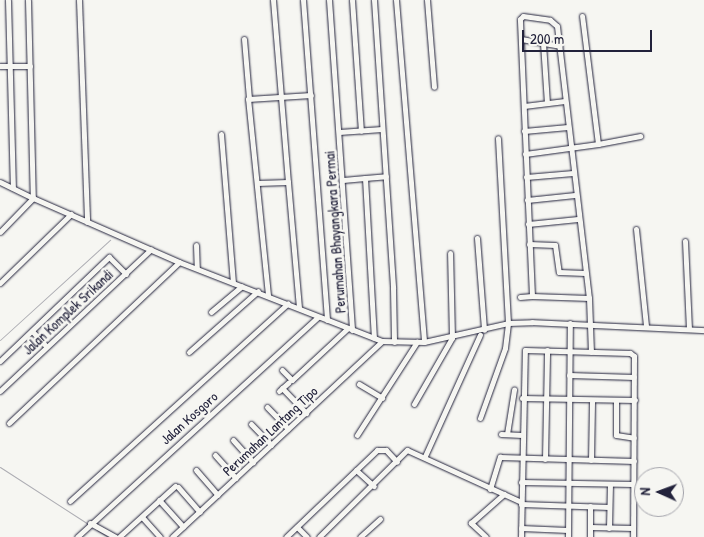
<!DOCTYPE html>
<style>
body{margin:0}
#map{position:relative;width:704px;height:537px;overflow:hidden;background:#f6f6f2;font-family:"Patrick Hand",sans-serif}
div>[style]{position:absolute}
.stream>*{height:1px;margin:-0.5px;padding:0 0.5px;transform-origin:0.5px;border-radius:0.5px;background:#adadb3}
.roads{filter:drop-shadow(0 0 1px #22223b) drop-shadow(0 0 1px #22223b)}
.minor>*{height:5px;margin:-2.5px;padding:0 2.5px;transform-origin:2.5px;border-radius:2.5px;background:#f6f6f2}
span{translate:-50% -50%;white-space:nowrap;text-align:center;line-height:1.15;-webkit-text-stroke:5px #f6f6f2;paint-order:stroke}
.street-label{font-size:14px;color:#22223b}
.north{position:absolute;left:634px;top:467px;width:50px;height:50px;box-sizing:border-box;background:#f6f6f2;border:1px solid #a1a1a9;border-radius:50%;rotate:272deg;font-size:14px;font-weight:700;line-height:20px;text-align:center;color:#22223b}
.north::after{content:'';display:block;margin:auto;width:18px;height:22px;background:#22223b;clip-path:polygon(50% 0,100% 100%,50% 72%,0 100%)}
.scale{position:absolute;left:522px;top:30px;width:130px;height:22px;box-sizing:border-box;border:2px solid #22223b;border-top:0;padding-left:6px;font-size:15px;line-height:18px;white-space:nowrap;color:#22223b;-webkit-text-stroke:4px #f6f6f2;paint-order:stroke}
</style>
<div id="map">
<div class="stream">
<div style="left:0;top:340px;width:149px;rotate:-42.3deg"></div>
<div style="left:0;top:467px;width:105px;rotate:32.9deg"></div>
<div style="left:97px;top:530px;width:13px;rotate:32deg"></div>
</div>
<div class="roads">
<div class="minor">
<div style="left:8px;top:0;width:188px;rotate:88.5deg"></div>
<div style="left:28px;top:0;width:198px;rotate:88.6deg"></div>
<div style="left:33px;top:198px;width:159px;rotate:23.7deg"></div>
<div style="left:179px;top:262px;width:218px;rotate:21.3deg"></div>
<div style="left:382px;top:341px;width:42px;rotate:1.4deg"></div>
<div style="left:424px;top:342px;width:86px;rotate:-12.7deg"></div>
<div style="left:508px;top:323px;width:24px;rotate:-2deg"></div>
<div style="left:532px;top:322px;width:172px;rotate:2.7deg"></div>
<div style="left:79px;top:0;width:222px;rotate:87.9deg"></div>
<div style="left:273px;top:0;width:183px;rotate:85.3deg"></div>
<div style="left:303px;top:0;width:321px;rotate:85.7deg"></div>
<div style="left:329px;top:0;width:331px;rotate:86deg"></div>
<div style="left:352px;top:0;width:131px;rotate:86.1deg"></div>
<div style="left:374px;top:0;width:289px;rotate:86.2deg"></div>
<div style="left:393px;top:288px;width:54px;rotate:88.9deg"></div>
<div style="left:396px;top:0;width:343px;rotate:85.3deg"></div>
<div style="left:427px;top:0;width:87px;rotate:85.4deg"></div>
<div style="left:244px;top:39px;width:60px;rotate:85.2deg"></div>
<div style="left:521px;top:39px;width:39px;rotate:10deg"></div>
<div style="left:543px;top:43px;width:60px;rotate:86.2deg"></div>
<div style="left:0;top:66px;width:30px"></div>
<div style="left:524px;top:106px;width:41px;rotate:-7deg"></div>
<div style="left:524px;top:131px;width:44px;rotate:-5.2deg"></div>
<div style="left:339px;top:132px;width:43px;rotate:-4deg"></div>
<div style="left:221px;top:134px;width:149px;rotate:85.4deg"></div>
<div style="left:598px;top:144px;width:43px;rotate:-10.8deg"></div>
<div style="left:525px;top:154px;width:74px;rotate:-7.8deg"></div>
<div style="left:598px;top:144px;width:129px;rotate:-97.1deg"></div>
<div style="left:526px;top:177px;width:47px;rotate:-4.9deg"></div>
<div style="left:365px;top:178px;width:21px;rotate:-5deg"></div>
<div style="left:343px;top:180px;width:22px;rotate:-5deg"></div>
<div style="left:365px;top:178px;width:160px;rotate:86.8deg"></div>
<div style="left:0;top:182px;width:37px;rotate:26deg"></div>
<div style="left:33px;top:198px;width:47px;rotate:134.1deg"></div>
<div style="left:257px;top:183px;width:31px;rotate:-2deg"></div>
<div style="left:288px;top:182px;width:126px;rotate:85deg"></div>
<div style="left:527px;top:200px;width:48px;rotate:-5.9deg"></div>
<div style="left:528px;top:224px;width:50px;rotate:-5.7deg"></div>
<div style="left:636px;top:229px;width:97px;rotate:84.1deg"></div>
<div style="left:477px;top:238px;width:92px;rotate:85.6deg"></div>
<div style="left:685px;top:241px;width:87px;rotate:87.4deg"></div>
<div style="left:529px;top:244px;width:26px;rotate:2deg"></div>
<div style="left:555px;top:245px;width:27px;rotate:82deg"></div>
<div style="left:559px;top:272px;width:26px;rotate:2deg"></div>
<div style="left:196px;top:245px;width:23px;rotate:88deg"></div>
<div style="left:0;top:283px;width:99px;rotate:-44.2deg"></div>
<div style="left:268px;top:295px;width:197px;rotate:-95.8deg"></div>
<div style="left:248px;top:99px;width:63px;rotate:-3.6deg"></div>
<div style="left:532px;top:296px;width:57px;rotate:2deg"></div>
<div style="left:589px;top:298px;width:54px;rotate:87.9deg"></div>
<div style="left:520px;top:297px;width:12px;rotate:-5deg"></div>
<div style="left:532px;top:296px;width:277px;rotate:-92.5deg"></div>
<div style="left:520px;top:19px;width:4px;rotate:-45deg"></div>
<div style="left:523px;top:16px;width:27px;rotate:8deg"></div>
<div style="left:550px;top:20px;width:9px;rotate:41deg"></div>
<div style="left:557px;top:26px;width:274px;rotate:83.3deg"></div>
<div style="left:211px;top:312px;width:40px;rotate:-40deg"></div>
<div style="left:32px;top:331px;width:21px;rotate:47deg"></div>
<div style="left:189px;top:352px;width:92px;rotate:-41.5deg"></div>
<div style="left:0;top:361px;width:151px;rotate:-43.7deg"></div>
<div style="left:109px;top:257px;width:24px;rotate:45deg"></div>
<div style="left:282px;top:370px;width:14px;rotate:45deg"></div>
<div style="left:292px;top:380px;width:76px;rotate:-42.9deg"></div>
<div style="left:569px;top:375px;width:65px;rotate:1.8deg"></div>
<div style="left:359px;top:384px;width:27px;rotate:31deg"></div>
<div style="left:282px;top:388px;width:35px;rotate:46deg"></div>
<div style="left:0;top:391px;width:207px;rotate:-43.2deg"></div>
<div style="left:279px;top:391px;width:13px;rotate:-42deg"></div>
<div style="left:522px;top:398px;width:113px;rotate:1deg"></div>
<div style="left:616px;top:400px;width:35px;rotate:90deg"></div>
<div style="left:616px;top:435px;width:18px;rotate:9deg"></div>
<div style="left:414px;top:404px;width:76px;rotate:-60.1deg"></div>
<div style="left:452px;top:338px;width:85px;rotate:-91.3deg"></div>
<div style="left:267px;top:407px;width:30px;rotate:46deg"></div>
<div style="left:480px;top:418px;width:74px;rotate:-70.3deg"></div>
<div style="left:505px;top:348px;width:25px;rotate:-83deg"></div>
<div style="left:508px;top:323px;width:185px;rotate:-93.1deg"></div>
<div style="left:9px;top:423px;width:234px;rotate:-43.4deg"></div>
<div style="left:251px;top:424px;width:29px;rotate:46deg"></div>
<div style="left:501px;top:434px;width:21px;rotate:3deg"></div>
<div style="left:507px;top:434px;width:45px;rotate:-81deg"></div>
<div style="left:357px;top:435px;width:111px;rotate:-57.2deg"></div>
<div style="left:233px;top:440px;width:30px;rotate:48deg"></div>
<div style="left:215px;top:455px;width:31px;rotate:48deg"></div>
<div style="left:425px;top:456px;width:133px;rotate:-65.6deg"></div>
<div style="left:545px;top:459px;width:109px;rotate:-88.9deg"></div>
<div style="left:591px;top:460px;width:60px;rotate:-89deg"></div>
<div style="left:196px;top:470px;width:33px;rotate:49deg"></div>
<div style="left:356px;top:470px;width:24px;rotate:42deg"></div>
<div style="left:521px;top:482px;width:112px;rotate:1deg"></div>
<div style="left:178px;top:487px;width:33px;rotate:49deg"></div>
<div style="left:490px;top:489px;width:34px;rotate:-73deg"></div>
<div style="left:500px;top:457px;width:134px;rotate:1.7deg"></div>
<div style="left:159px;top:500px;width:36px;rotate:48deg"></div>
<div style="left:70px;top:501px;width:294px;rotate:-42.2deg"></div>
<div style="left:521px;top:504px;width:88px;rotate:2deg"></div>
<div style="left:142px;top:517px;width:27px;rotate:48deg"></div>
<div style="left:90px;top:523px;width:29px;rotate:29deg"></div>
<div style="left:297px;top:527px;width:14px;rotate:45deg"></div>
<div style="left:590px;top:527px;width:43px;rotate:1.3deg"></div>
<div style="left:521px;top:528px;width:47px;rotate:2.4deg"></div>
<div style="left:609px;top:528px;width:44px;rotate:-88.7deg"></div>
<div style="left:77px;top:537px;width:326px;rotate:-42.4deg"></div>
<div style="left:119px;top:537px;width:76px;rotate:-42.3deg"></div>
<div style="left:172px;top:537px;width:287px;rotate:-43deg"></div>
<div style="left:286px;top:537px;width:126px;rotate:-43.7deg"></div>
<div style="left:377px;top:450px;width:9px"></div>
<div style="left:386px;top:450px;width:16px;rotate:47deg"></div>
<div style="left:319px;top:537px;width:124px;rotate:-44.7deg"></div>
<div style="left:407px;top:450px;width:125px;rotate:24.5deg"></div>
<div style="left:360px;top:537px;width:27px;rotate:-42deg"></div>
<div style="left:486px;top:537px;width:21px;rotate:-137deg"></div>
<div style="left:471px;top:523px;width:44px;rotate:-41.3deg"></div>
<div style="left:521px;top:537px;width:187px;rotate:-88.8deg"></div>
<div style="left:525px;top:350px;width:105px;rotate:1.6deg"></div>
<div style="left:630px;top:353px;width:5px;rotate:37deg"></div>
<div style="left:634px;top:356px;width:181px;rotate:90.3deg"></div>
<div style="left:568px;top:537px;width:214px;rotate:-89.5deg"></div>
<div style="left:590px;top:537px;width:31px;rotate:-90deg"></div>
</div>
</div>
<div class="street-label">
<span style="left:335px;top:232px;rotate:-94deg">Perumahan Bhayangkara Permai</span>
<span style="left:68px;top:312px;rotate:-43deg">Jalan Komplek Srikandi</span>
<span style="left:189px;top:418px;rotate:-42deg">Jalan Kosgoro</span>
<span style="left:270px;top:431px;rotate:-43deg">Perumahan Lantang Tipo</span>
</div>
<div class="north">N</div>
<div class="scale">200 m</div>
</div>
